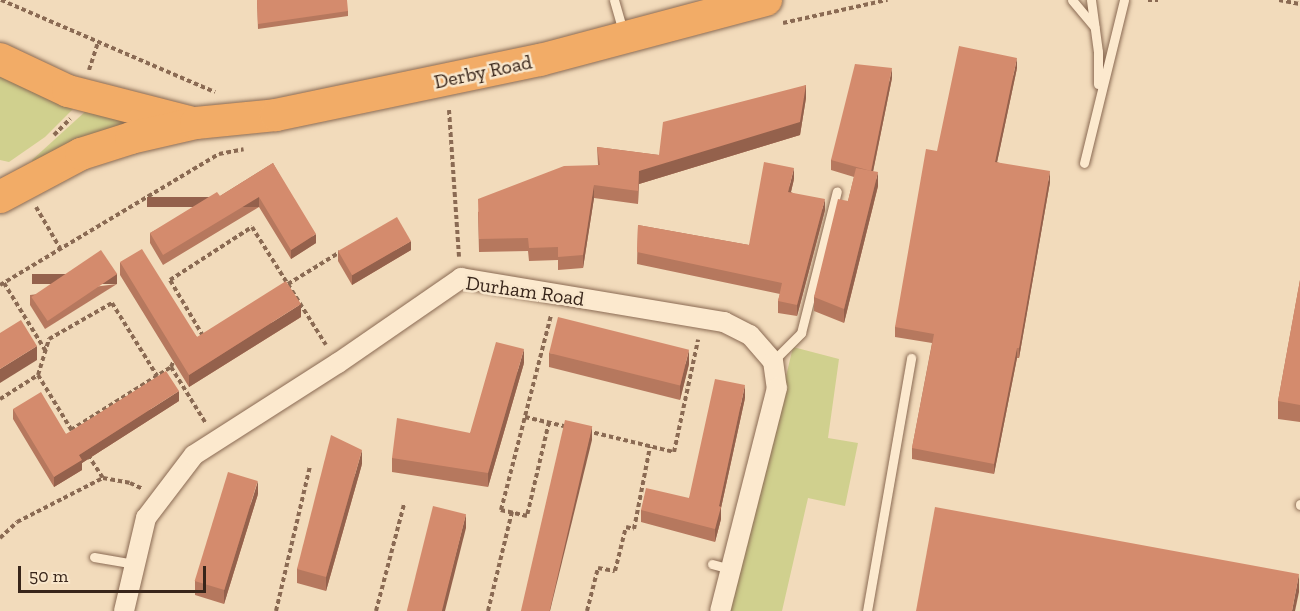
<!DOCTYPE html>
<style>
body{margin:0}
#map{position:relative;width:1300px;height:611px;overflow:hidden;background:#f2dbbb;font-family:"Zilla Slab",serif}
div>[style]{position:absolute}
.green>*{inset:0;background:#d0d08e}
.path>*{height:4px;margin-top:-2px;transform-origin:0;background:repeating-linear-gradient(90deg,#8a6a53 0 4.5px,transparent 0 7.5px)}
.roads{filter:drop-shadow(0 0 2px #8a6a53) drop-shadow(0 0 2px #8a6a53)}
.service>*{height:9px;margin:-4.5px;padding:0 4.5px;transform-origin:4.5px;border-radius:4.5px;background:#fce9ce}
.minor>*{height:20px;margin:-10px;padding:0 10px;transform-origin:10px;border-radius:10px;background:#fce9ce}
.trunk>*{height:32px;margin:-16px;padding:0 16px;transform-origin:16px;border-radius:16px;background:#f2ac67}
.wall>*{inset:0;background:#b6785e}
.shaded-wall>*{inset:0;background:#94614c;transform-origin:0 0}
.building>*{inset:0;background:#d48b6d;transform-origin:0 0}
span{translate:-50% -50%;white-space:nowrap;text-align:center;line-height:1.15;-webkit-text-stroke:5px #f8e6cb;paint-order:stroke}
.street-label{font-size:20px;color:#38251a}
.scale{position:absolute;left:18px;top:566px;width:188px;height:27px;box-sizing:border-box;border:3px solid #38251a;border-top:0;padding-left:8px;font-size:18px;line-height:21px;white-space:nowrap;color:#38251a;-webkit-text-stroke:4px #f8e6cb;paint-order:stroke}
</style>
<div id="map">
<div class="green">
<div style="clip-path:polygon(0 73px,76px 106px,45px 137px,9px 162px,0 160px)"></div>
<div style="clip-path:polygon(87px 110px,127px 120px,125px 128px,33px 164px,32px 160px)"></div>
<div style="clip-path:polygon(793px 347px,839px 359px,828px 438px,858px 443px,845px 506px,808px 498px,782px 611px,730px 611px)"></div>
</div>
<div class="path">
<div style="left:1px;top:0;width:233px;rotate:23.3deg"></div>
<div style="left:1148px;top:0;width:10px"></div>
<div style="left:1279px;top:0;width:21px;rotate:11deg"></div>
<div style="left:783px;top:23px;width:107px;rotate:-12.5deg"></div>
<div style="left:89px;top:70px;width:29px;rotate:-72deg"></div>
<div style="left:449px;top:110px;width:147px;rotate:86.1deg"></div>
<div style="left:54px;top:135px;width:23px;rotate:-45deg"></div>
<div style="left:36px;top:207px;width:48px;rotate:59.7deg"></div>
<div style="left:4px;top:283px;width:79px;rotate:58.5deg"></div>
<div style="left:288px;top:284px;width:61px;rotate:-31.6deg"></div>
<div style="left:0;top:285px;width:255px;rotate:-30.9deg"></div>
<div style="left:219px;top:154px;width:25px;rotate:-11deg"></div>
<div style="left:203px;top:336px;width:65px;rotate:-120.5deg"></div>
<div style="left:170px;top:280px;width:98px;rotate:-32.9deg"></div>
<div style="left:252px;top:227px;width:139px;rotate:57.9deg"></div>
<div style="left:171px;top:367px;width:10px;rotate:-66deg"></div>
<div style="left:38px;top:375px;width:38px;rotate:-73deg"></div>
<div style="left:49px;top:339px;width:73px;rotate:-29.7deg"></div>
<div style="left:112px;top:303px;width:86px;rotate:58.3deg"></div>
<div style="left:0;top:399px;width:45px;rotate:-32.3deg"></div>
<div style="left:38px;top:375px;width:66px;rotate:58.7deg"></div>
<div style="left:525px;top:417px;width:44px;rotate:13.1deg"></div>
<div style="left:549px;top:422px;width:97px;rotate:103.2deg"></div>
<div style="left:527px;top:516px;width:27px;rotate:-167deg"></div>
<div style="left:501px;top:510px;width:201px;rotate:-75.6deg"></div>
<div style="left:71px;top:430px;width:118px;rotate:-32.2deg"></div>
<div style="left:171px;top:367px;width:65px;rotate:58.3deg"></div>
<div style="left:587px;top:431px;width:89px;rotate:13.6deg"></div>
<div style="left:674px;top:452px;width:115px;rotate:-77.9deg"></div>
<div style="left:88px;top:455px;width:27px;rotate:57deg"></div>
<div style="left:0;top:538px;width:23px;rotate:-43deg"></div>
<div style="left:17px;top:522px;width:97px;rotate:-27.1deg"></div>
<div style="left:103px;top:478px;width:27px;rotate:10deg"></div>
<div style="left:130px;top:483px;width:14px;rotate:25deg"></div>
<div style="left:276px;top:611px;width:149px;rotate:-76.8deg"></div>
<div style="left:376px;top:611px;width:111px;rotate:-75.3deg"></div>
<div style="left:488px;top:611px;width:102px;rotate:-76.4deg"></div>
<div style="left:587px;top:611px;width:44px;rotate:-75.7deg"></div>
<div style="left:598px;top:568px;width:17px;rotate:10deg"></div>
<div style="left:615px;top:571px;width:45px;rotate:-76deg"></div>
<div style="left:626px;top:527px;width:8px;rotate:14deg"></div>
<div style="left:634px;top:529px;width:84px;rotate:-79deg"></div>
</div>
<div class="roads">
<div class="service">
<div style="left:614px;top:0;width:33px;rotate:74deg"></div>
<div style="left:1072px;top:0;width:35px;rotate:50deg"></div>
<div style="left:1091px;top:0;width:52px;rotate:82.3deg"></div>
<div style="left:1098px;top:52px;width:32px;rotate:90deg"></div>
<div style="left:1084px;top:163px;width:168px;rotate:-76.2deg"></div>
<div style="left:773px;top:361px;width:40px;rotate:-45deg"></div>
<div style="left:801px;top:333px;width:146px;rotate:-75.8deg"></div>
<div style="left:1300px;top:504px;width:1px;rotate:90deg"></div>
<div style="left:94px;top:557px;width:42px;rotate:9.7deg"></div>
<div style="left:712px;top:564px;width:20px;rotate:15deg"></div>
<div style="left:867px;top:611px;width:257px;rotate:-80.1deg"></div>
</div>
<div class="minor">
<div style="left:124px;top:611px;width:96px;rotate:-76.7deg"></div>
<div style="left:146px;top:518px;width:79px;rotate:-52.7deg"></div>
<div style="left:194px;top:455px;width:171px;rotate:-32.6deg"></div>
<div style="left:338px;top:363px;width:150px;rotate:-34.6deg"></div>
<div style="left:461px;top:278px;width:267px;rotate:9.5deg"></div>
<div style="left:724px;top:322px;width:29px;rotate:27deg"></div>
<div style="left:750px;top:335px;width:35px;rotate:49deg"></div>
<div style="left:773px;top:361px;width:27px;rotate:82deg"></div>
<div style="left:777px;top:388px;width:230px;rotate:104.3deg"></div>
</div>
<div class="trunk">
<div style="left:0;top:59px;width:75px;rotate:25.2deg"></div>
<div style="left:68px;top:91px;width:125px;rotate:14.4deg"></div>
<div style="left:0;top:197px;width:92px;rotate:-28deg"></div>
<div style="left:81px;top:154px;width:52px;rotate:-17.7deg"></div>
<div style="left:131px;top:138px;width:67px;rotate:-13deg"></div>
<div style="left:196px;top:123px;width:80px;rotate:-5.7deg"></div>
<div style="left:276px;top:115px;width:270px;rotate:-11.8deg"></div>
<div style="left:540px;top:60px;width:234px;rotate:-14.9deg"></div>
</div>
</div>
<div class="wall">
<div style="clip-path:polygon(257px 0,348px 11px,348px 16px,258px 29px)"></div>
<div style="clip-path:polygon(1017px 68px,997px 162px,1050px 182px,1019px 358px,1017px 358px,994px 474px,912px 459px,912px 448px,932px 343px,895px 337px,895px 327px)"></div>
<div style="clip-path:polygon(892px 78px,873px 172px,878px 186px,844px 323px,814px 311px,814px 297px,848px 201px,854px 177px,831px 170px,831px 160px)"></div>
<div style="clip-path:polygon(806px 98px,800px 135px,639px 184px,638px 204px,594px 198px,583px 268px,558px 270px,558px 260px,529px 261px,528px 251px,479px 252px,478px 212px,598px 165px,597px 147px,659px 155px)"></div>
<div style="clip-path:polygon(273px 163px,316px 243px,291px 259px,259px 207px,163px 265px,150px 243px,150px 233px,220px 196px)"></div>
<div style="clip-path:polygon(794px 179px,791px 192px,825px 210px,797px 316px,778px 313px,778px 301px,780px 294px,637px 264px,638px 225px,749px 245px)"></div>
<div style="clip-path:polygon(411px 250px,352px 285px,338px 261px,338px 251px)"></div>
<div style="clip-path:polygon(120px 262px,197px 337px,301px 317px,189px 387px,120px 275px)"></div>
<div style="clip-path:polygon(1300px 280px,1300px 422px,1278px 419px,1278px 401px)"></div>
<div style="clip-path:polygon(117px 284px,45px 329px,30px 305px,30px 295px)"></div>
<div style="clip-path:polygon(549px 353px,689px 364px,680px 400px,549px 367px)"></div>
<div style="clip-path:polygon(524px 363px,488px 487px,392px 472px,392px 458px,470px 433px)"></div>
<div style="clip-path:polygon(745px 398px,721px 508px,721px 519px,715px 542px,641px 522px,641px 510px,689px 498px)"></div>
<div style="clip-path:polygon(179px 401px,82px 463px,82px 470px,54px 487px,13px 419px,13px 409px,66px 434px)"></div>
<div style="clip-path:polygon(362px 464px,326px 591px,297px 583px,297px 569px)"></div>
<div style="clip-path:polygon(258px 494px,224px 604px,195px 595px,195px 581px)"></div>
</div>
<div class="shaded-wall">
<div style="clip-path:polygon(1017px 58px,1017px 68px,995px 172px,995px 162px)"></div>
<div style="clip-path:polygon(892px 68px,892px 78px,871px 181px,871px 172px)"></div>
<div style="clip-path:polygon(806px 85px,806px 98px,800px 135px,639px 184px,638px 204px,639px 171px)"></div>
<div style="clip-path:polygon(794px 168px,794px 179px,788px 204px,788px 192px)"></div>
<div style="clip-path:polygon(1050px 171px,1050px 182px,1019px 358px,1019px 348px)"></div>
<div style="clip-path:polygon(878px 172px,878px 186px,844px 323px,844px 309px)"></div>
<div style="clip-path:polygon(594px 185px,594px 198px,583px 268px,583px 255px)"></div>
<div style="left:259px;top:197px;width:10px;height:112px;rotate:90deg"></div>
<div style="clip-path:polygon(825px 199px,825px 210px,797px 316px,797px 305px)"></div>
<div style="clip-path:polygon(316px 234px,316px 243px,291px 259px,291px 250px)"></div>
<div style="clip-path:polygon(411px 241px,411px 250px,352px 285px,352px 275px)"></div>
<div style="left:117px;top:274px;width:10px;height:85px;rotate:90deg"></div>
<div style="clip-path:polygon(301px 304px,301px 317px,189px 387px,189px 375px)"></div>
<div style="clip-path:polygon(37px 346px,37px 360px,0 383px,0 369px)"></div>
<div style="clip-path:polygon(1017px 348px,1017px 358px,994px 474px,994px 464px)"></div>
<div style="clip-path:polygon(524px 349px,524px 363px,488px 487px,488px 473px)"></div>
<div style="clip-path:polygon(689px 350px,689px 364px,680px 400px,680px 386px)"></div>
<div style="clip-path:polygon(745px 385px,745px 398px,721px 508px,721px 519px,715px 542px,715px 529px,719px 506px)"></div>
<div style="clip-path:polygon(179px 391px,179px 401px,82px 463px,82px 470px,54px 487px,54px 477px,79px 455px)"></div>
<div style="clip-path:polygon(592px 426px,592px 440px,550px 611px,546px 611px)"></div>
<div style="clip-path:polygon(362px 450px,362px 464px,326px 591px,326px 577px)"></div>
<div style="clip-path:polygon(258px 481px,258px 494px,224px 604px,224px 590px)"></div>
<div style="clip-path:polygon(466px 514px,466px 528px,445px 611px,441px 611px)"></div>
<div style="clip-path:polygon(1299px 574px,1299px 592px,1295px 611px,1292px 611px)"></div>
</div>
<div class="building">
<div style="clip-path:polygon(257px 0,347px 0,348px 11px,258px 24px)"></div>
<div style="clip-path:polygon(959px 46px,1017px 58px,995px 162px,1050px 171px,1019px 348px,1017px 348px,994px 464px,912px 448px,934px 334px,895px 327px,926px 149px,937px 151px)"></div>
<div style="clip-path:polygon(855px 64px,892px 68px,871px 171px,831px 160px)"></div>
<div style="clip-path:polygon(806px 85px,800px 122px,639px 171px,638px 191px,594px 185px,583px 255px,558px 257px,558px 247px,529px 248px,528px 238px,479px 239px,478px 199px,564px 166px,600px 165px,597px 147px,659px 155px,663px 122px)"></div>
<div style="clip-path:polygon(764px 162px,794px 168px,788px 192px,825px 199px,797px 305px,778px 301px,782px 283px,637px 252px,638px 225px,749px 245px)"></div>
<div style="clip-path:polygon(273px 163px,316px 234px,291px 250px,259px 197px,163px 255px,150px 233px,217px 192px,220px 196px)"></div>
<div style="clip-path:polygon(856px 168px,878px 172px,844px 309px,814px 297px,838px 199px,848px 201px)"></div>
<div style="left:397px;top:217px;width:28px;height:68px;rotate:60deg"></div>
<div style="clip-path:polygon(142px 249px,197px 337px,286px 281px,301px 304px,189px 375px,120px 262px)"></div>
<div style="left:101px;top:250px;width:29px;height:84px;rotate:56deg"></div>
<div style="clip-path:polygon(1300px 280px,1300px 405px,1278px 401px)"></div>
<div style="left:558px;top:317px;width:135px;height:37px;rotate:14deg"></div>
<div style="clip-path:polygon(21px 320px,37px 346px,0 369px,0 333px)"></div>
<div style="clip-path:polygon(496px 342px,524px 349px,488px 473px,392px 458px,397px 418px,470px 433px)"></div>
<div style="clip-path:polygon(166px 371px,179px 391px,79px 455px,82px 460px,54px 477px,13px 409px,41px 392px,66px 434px)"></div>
<div style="clip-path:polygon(715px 379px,745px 385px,719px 506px,721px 507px,715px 529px,641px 510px,646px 488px,689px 498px)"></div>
<div style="left:565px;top:420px;width:28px;height:197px;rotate:13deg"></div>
<div style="clip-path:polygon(331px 435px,362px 450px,326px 577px,297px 569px)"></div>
<div style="left:228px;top:472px;width:31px;height:114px;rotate:17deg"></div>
<div style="left:433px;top:506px;width:34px;height:108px;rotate:14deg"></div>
<div style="clip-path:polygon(935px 507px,1299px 574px,1292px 611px,916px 611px)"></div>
</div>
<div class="street-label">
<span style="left:483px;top:72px;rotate:-12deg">Derby Road</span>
<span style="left:525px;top:291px;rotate:8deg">Durham Road</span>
</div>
<div class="scale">50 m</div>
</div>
